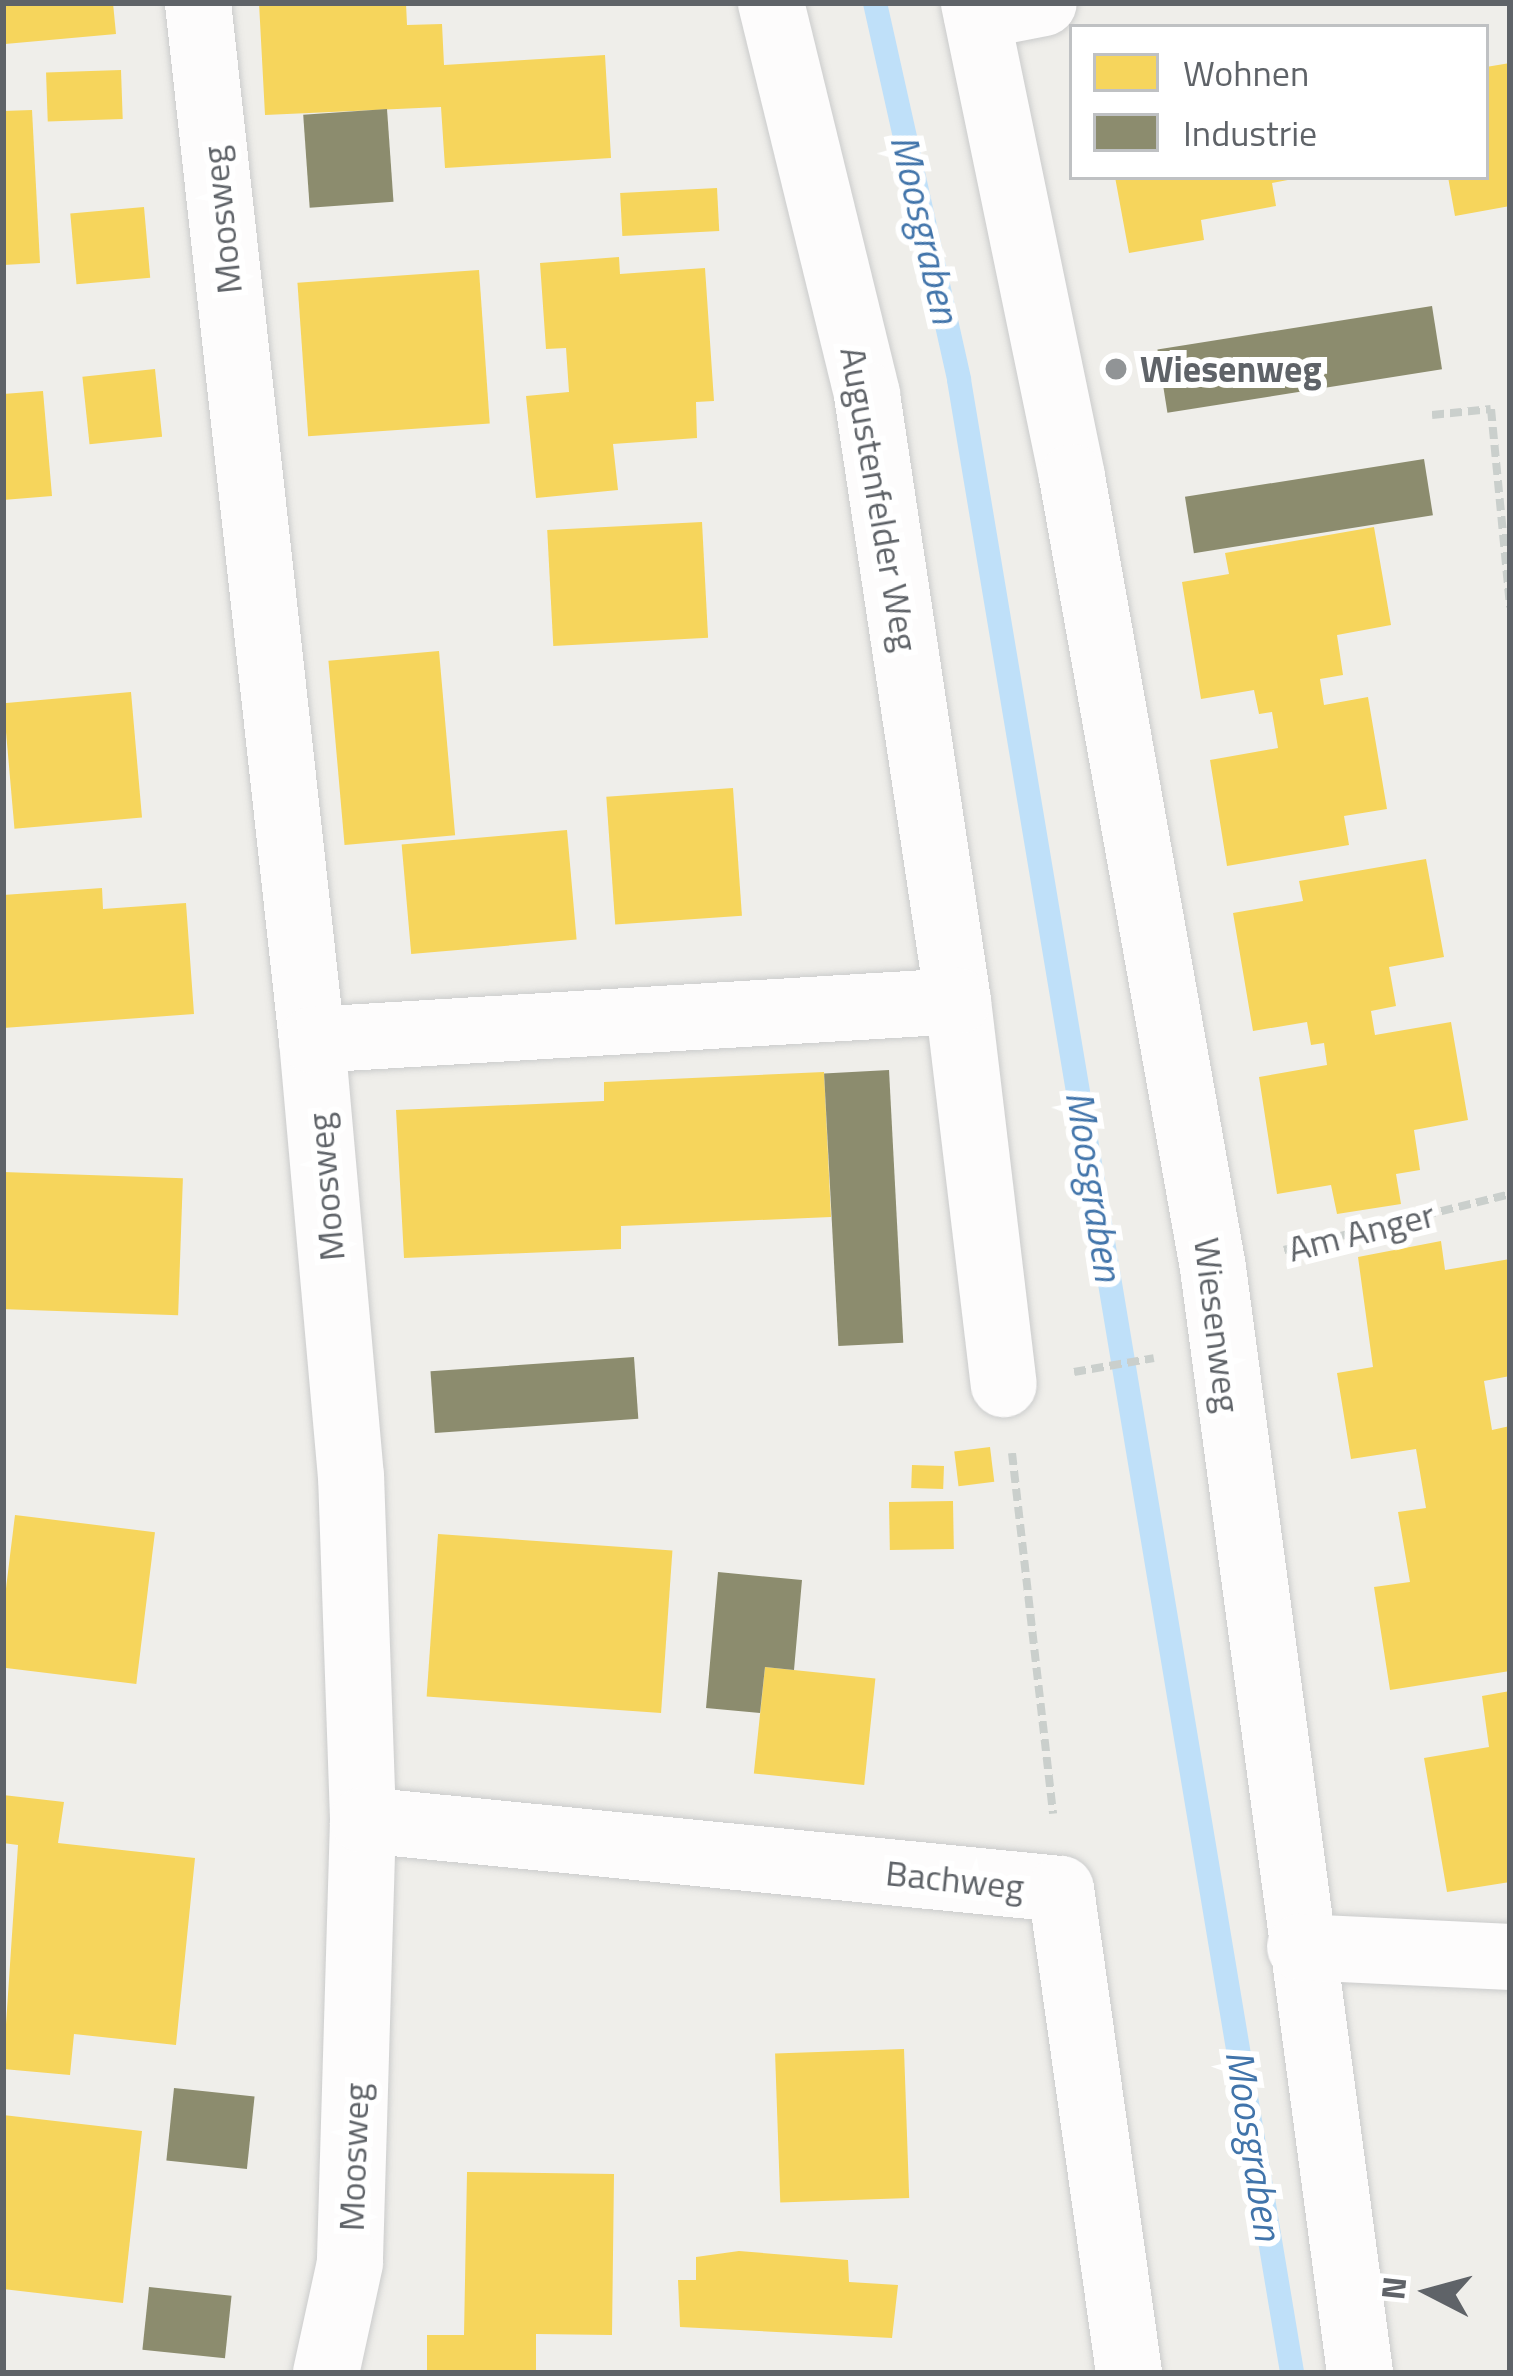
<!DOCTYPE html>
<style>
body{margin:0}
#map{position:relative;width:1513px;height:2376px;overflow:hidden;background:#efeeea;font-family:"Titillium Web",sans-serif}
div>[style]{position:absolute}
.homes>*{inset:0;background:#f6d55c;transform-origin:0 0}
.industry>*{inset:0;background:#8c8c6e;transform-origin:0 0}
.stream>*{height:24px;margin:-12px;padding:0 12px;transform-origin:12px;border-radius:12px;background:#bfe0f9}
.path>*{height:8px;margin-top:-4px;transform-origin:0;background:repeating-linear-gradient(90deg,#cacfcc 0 12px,transparent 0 18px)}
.roads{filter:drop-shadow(0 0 3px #cbcccc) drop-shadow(0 0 3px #cbcccc)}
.minor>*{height:66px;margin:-33px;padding:0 33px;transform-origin:33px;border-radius:33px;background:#fdfcfc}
.dots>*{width:33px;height:33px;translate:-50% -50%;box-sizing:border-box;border:6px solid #fff;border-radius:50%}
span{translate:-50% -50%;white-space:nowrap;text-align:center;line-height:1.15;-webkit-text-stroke:12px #fff;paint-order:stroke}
.street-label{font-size:36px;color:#5f6368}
.poi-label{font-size:36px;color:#5f6368;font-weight:700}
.left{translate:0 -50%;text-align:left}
.water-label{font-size:39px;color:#4174aa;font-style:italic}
.frame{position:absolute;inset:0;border:6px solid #5f6368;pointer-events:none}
.legend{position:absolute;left:1069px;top:24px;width:420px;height:156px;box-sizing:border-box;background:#fff;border:3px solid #bfc1c3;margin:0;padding:15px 21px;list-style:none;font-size:36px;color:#5f6368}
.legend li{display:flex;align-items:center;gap:24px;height:60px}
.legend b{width:60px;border:3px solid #bfc1c3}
.north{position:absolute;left:1369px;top:2232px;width:120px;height:120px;-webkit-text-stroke:9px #fff;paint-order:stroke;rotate:276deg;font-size:33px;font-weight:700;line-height:48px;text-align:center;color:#5f6368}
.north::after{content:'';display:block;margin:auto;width:42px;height:54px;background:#5f6368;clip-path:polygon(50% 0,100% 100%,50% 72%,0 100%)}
</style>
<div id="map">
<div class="homes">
<div style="clip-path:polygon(3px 3px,113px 3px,116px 34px,5px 44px)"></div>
<div style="clip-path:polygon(259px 3px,406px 3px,407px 25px,442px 24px,444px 65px,605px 55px,611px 158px,445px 168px,441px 107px,265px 115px)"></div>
<div style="clip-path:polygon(1510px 63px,1510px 206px,1455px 216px,1448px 177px,1486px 177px,1486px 67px)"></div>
<div style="left:121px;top:70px;width:49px;height:75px;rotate:88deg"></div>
<div style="clip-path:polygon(32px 110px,40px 263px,3px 265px,3px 111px)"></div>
<div style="clip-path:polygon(1115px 177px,1293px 177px,1293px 179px,1272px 183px,1276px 206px,1201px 220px,1204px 240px,1129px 253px)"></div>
<div style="left:717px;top:188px;width:43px;height:97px;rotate:87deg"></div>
<div style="left:144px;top:207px;width:71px;height:74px;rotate:85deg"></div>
<div style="clip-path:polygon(619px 257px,620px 274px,705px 268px,714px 401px,696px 402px,697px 438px,613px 444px,618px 490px,536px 498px,526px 396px,569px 392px,566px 348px,546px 349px,540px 263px)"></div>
<div style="left:479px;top:270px;width:154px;height:182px;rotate:86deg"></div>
<div style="left:155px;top:369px;width:68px;height:73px;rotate:84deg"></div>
<div style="clip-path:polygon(43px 391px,52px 496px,3px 500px,3px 394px)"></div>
<div style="left:702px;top:522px;width:116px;height:155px;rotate:87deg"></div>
<div style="clip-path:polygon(1374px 527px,1391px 625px,1337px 635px,1343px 675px,1320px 679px,1324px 705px,1368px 697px,1387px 809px,1344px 816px,1349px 845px,1227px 866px,1210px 760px,1278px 748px,1272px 712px,1259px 714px,1254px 690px,1201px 699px,1182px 582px,1229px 574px,1225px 553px)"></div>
<div style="left:439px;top:651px;width:185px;height:111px;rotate:85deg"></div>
<div style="left:131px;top:692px;width:126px;height:128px;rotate:85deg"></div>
<div style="left:733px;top:788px;width:128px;height:127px;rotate:86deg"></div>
<div style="left:567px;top:830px;width:110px;height:166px;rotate:85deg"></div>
<div style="clip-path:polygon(1426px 859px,1444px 957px,1389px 967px,1396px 1006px,1371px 1011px,1375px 1035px,1451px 1022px,1468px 1120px,1414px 1130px,1420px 1170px,1396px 1174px,1401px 1204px,1337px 1214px,1331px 1185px,1277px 1194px,1259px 1077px,1327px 1065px,1324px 1043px,1311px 1045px,1307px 1022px,1253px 1031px,1233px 913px,1303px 901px,1299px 881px)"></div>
<div style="clip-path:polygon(102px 888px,103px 909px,186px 903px,194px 1014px,3px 1028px,3px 895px)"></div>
<div style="clip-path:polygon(824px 1072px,831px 1217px,621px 1226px,621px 1249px,404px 1258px,396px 1110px,604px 1101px,604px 1082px)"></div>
<div style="left:3px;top:1172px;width:180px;height:137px;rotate:2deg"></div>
<div style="clip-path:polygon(1441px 1241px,1445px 1270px,1510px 1259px,1510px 1376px,1484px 1381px,1492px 1430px,1510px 1426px,1510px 1671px,1390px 1690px,1374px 1587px,1410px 1582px,1398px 1512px,1426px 1508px,1416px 1449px,1351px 1459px,1337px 1373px,1373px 1367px,1358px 1257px)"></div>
<div style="left:990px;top:1447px;width:35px;height:36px;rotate:83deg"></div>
<div style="left:912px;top:1465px;width:32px;height:23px;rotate:2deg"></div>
<div style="left:953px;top:1501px;width:48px;height:64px;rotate:89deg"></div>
<div style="left:15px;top:1515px;width:141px;height:153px;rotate:7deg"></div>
<div style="left:438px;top:1534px;width:235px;height:163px;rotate:4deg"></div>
<div style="left:765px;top:1667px;width:111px;height:107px;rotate:6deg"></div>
<div style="clip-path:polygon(1510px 1691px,1510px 1882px,1447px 1892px,1424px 1758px,1489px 1747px,1482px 1696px)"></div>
<div style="clip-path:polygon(3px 1795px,64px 1802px,58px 1843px,195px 1858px,176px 2045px,74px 2034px,70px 2075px,3px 2069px,18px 1845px,3px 1843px)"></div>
<div style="left:904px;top:2049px;width:149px;height:129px;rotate:88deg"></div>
<div style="clip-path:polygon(3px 2115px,142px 2131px,123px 2303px,3px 2289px)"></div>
<div style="clip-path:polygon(467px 2172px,614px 2174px,612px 2335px,536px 2334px,536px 2373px,427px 2373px,427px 2335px,464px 2335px)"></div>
<div style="clip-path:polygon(739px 2251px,848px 2260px,849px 2282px,898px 2285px,892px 2338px,680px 2327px,678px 2280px,696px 2280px,696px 2257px)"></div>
</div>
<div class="industry">
<div style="left:387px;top:109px;width:93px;height:84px;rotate:86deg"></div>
<div style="left:1432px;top:306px;width:64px;height:278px;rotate:81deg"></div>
<div style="left:1424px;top:459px;width:57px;height:242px;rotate:81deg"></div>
<div style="left:889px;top:1070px;width:273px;height:65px;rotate:87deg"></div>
<div style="left:634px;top:1357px;width:62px;height:204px;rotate:86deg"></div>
<div style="clip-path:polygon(718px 1572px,802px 1580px,794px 1670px,765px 1667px,760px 1713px,706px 1708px)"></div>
<div style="left:174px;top:2088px;width:81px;height:73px;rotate:6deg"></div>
<div style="left:149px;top:2287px;width:83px;height:63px;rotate:6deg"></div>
</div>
<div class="stream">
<div style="left:875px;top:3px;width:386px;rotate:77.4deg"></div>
<div style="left:959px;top:380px;width:2021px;rotate:80.51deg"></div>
</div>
<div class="path">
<div style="left:1432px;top:415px;width:59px;rotate:-5.8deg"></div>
<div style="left:1491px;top:409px;width:199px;rotate:84.5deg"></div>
<div style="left:1284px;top:1250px;width:233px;rotate:-13.9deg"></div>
<div style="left:1074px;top:1372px;width:81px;rotate:-9.9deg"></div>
<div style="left:1012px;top:1453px;width:363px;rotate:83.5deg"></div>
</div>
<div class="roads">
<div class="minor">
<div style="left:198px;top:3px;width:1043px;rotate:83.73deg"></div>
<div style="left:312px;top:1040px;width:437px;rotate:84.9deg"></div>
<div style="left:351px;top:1475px;width:345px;rotate:88deg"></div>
<div style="left:363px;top:1820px;width:443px;rotate:91.7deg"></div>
<div style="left:350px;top:2263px;width:113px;rotate:102.3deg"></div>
<div style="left:771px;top:3px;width:404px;rotate:76.2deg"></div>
<div style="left:867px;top:395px;width:613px;rotate:81.46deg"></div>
<div style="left:958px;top:1001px;width:386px;rotate:83.2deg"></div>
<div style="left:974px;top:3px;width:484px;rotate:78.3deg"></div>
<div style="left:1072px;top:477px;width:803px;rotate:79.89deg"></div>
<div style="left:1213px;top:1268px;width:1115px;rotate:82.42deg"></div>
<div style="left:977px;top:16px;width:68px;rotate:-11deg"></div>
<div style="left:312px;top:1040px;width:647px;rotate:-3.45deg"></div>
<div style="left:363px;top:1820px;width:701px;rotate:5.65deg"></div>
<div style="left:1061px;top:1889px;width:489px;rotate:82deg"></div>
<div style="left:1300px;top:1947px;width:210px;rotate:2.7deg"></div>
</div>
</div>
<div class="dots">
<div style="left:1116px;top:369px;background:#919496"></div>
</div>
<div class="street-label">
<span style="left:221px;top:220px;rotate:-96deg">Moosweg</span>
<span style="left:880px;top:499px;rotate:80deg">Augustenfelder Weg</span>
<span style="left:325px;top:1187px;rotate:-95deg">Moosweg</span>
<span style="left:1361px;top:1231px;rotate:-14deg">Am Anger</span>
<span style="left:1218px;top:1325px;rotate:83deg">Wiesenweg</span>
<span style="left:955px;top:1879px;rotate:6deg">Bachweg</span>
<span style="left:353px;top:2157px;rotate:-88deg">Moosweg</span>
</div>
<div class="poi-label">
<span class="left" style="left:1140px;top:369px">Wiesenweg</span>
</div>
<div class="water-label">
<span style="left:925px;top:229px;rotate:77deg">Moosgraben</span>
<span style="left:1094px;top:1186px;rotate:81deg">Moosgraben</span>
<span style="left:1254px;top:2145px;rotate:81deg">Moosgraben</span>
</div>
<div class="frame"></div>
<ul class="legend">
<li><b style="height:33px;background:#f6d55c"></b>Wohnen</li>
<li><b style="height:33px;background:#8c8c6e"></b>Industrie</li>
</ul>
<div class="north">N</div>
</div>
